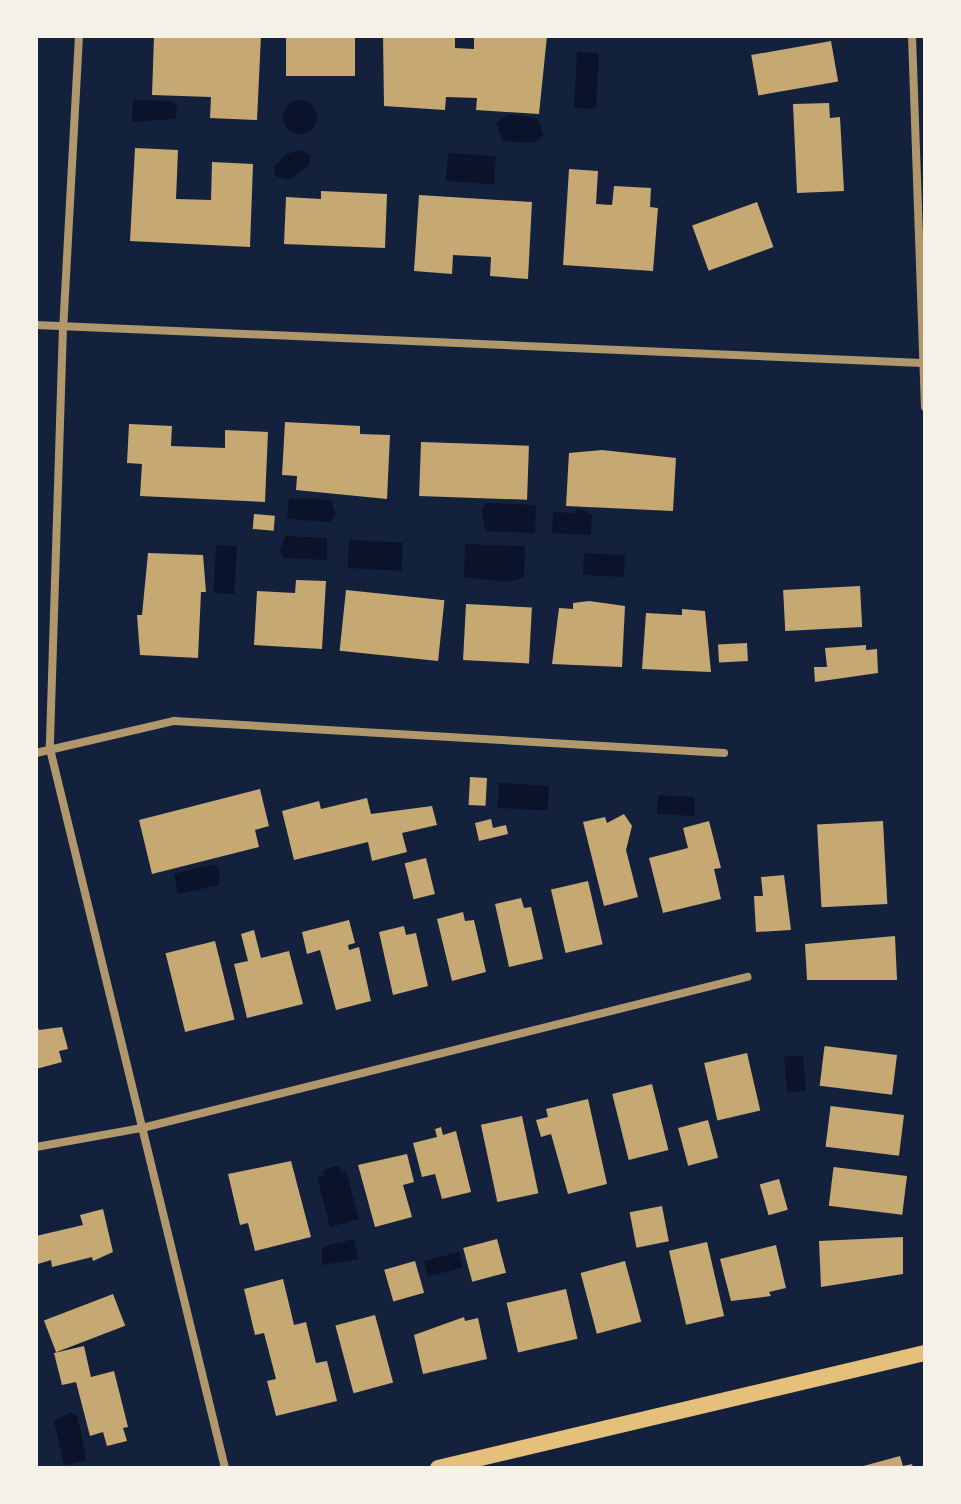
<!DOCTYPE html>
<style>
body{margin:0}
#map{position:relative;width:961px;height:1504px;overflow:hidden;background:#14213d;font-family:Roboto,sans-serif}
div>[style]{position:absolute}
.water>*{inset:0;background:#0b132b;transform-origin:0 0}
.round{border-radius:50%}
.building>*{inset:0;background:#c6a872;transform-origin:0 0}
.minor>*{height:8px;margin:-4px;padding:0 4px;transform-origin:4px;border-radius:4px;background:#b1986c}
.secondary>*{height:16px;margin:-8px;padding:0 8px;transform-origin:8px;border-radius:8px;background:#e5c07b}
span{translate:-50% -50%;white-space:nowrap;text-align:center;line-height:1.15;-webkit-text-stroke:8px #f6f1e7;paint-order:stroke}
.frame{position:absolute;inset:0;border:38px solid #f6f1e7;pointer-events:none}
</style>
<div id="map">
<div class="water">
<div style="left:577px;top:52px;width:22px;height:56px;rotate:3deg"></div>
<div class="round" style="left:283px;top:100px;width:34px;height:34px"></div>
<div style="clip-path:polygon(133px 100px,170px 101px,177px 106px,176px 119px,132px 122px)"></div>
<div style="clip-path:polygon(509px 114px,538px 118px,543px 136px,533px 143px,503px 141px,496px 123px)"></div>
<div style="clip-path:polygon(302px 150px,311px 156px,309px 166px,288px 180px,275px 176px,274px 167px,286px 154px)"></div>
<div style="left:448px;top:153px;width:48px;height:28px;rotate:4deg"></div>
<div style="clip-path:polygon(289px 498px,331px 500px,336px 515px,329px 522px,287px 519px)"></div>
<div style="clip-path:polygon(487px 503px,536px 505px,535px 533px,486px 531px,481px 510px)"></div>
<div style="clip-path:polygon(577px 508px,592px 514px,591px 535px,552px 533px,553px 512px,576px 513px)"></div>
<div style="clip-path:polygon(285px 536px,327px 538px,327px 560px,284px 558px,280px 551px)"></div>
<div style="left:349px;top:540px;width:54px;height:28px;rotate:3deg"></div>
<div style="clip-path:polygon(465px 544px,525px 546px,524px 578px,506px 582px,464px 577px)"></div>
<div style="left:216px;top:545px;width:21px;height:48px;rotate:3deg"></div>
<div style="left:584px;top:553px;width:41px;height:22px;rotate:3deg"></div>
<div style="left:499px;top:783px;width:50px;height:25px;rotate:3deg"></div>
<div style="left:658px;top:795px;width:37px;height:19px;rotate:3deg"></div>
<div style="clip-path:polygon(214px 864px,220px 869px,219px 885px,178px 894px,174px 874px)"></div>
<div style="left:803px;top:1055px;width:36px;height:19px;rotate:85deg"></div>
<div style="clip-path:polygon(339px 1165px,341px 1172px,346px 1170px,359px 1219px,330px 1227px,317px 1177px,324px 1176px,323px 1170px)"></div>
<div style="clip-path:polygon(354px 1239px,359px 1259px,322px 1265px,322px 1247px)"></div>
<div style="left:459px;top:1252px;width:16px;height:36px;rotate:76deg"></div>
<div style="clip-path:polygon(71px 1412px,77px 1416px,87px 1460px,64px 1465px,54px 1421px)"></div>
</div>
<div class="building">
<div style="clip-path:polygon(154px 36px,261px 36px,257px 120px,210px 118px,211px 97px,152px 95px)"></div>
<div style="left:286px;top:36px;width:69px;height:40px"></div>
<div style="clip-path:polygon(383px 36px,455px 36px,455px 48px,474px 49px,474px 38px,547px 36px,539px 114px,476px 110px,477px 98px,446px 97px,445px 110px,384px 106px)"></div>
<div style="left:831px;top:41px;width:41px;height:81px;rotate:80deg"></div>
<div style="clip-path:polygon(829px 103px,830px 118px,840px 117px,844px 191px,797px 193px,793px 104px)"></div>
<div style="clip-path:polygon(135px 148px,178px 150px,176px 199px,211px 200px,212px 162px,253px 164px,250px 247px,130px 241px)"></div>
<div style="clip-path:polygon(569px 169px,598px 171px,596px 204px,612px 205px,614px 186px,651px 188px,650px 207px,658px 208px,653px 271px,563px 265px)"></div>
<div style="clip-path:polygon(321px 191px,387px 194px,385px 248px,284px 244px,286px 197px,321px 199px)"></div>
<div style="clip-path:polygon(419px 195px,532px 202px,528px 279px,490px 276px,491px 257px,453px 255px,452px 274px,414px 271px)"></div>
<div style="left:757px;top:202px;width:48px;height:69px;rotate:70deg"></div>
<div style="clip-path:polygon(285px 422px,360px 426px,360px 434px,390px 435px,387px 499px,296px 490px,297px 476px,282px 475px)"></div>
<div style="clip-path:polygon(129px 424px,172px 426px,171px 446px,225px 448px,225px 430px,268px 432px,265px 502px,140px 496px,142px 464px,127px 463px)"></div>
<div style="left:421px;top:442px;width:108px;height:54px;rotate:2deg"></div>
<div style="clip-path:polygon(602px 450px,676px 458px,673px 511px,566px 506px,569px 453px)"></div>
<div style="left:254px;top:514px;width:21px;height:15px;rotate:5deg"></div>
<div style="clip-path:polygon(148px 553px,203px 555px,206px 592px,201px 592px,198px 658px,140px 655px,137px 615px,142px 615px)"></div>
<div style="clip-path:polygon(296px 580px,326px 581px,322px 649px,254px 645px,257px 591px,295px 593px)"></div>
<div style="left:860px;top:586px;width:41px;height:77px;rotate:87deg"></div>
<div style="left:346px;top:590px;width:99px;height:61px;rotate:6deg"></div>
<div style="clip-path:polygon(589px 601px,625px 606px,622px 667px,552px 664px,559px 608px,573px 609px,573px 603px)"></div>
<div style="left:466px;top:604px;width:66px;height:56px;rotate:3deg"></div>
<div style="clip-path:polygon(682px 609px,705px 611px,711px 672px,642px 669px,646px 613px,682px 615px)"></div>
<div style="left:747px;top:643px;width:18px;height:29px;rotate:87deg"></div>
<div style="clip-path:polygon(866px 645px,866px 650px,877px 649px,878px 673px,815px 682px,814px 667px,827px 667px,825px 648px)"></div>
<div style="left:470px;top:777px;width:17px;height:28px;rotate:3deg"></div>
<div style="clip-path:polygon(260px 789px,269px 826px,255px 830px,259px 847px,152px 874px,139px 820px)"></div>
<div style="clip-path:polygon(367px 798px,371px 814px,432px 806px,437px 825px,402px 833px,407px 852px,372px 861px,368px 842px,294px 860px,282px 811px,319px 801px,321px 809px)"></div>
<div style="clip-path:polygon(624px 814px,632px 826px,626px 850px,638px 897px,604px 906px,583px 822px,605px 817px,607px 823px)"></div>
<div style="clip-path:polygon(491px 819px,493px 828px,506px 825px,508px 834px,479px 841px,475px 823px)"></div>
<div style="clip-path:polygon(709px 821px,721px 868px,714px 869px,721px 899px,663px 913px,649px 858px,688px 848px,683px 828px)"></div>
<div style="left:883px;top:821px;width:83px;height:66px;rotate:87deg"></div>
<div style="left:426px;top:858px;width:37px;height:22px;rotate:76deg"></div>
<div style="clip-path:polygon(784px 875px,791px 930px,756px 932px,754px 896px,763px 896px,761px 877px)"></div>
<div style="left:588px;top:881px;width:65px;height:38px;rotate:77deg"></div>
<div style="clip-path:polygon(521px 898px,524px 908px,531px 907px,543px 959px,509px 967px,495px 904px)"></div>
<div style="clip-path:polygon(463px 912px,465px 921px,474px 920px,486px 972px,452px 981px,437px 919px)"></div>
<div style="clip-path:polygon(349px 920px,355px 943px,348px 945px,349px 950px,359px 947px,371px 1001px,336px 1010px,320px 950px,307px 954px,302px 932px)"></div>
<div style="clip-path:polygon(404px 926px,406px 935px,416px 933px,428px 986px,393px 995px,379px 932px)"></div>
<div style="clip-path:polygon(254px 930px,261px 958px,289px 951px,303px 1004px,247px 1018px,234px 964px,248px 961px,241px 934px)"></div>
<div style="clip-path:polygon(895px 936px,897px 980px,807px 980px,805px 944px)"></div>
<div style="left:215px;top:941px;width:81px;height:51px;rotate:76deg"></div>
<div style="clip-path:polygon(36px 1023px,39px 1030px,62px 1027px,68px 1049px,59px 1051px,62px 1062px,36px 1069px)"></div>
<div style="left:747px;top:1053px;width:59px;height:44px;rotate:77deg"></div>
<div style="left:897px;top:1055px;width:40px;height:73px;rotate:97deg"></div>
<div style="left:652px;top:1084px;width:68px;height:41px;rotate:76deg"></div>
<div style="clip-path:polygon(588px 1099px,607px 1184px,568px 1194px,551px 1134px,541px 1137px,536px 1120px,548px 1117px,546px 1109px)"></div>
<div style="left:904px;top:1115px;width:41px;height:74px;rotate:97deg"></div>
<div style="left:522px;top:1116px;width:79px;height:42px;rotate:78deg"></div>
<div style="left:708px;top:1120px;width:39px;height:31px;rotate:75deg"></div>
<div style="clip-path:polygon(441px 1127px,443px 1135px,456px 1131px,471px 1192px,442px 1199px,435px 1174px,422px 1177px,413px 1143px,437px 1137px,435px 1129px)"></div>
<div style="clip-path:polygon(407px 1154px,414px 1182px,403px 1185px,412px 1217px,375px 1227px,358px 1165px)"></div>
<div style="clip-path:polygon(291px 1161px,311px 1237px,255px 1251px,248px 1223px,240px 1225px,228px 1174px)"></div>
<div style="left:907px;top:1176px;width:39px;height:74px;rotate:97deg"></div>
<div style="left:779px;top:1179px;width:32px;height:20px;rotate:74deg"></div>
<div style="left:662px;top:1206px;width:36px;height:33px;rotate:79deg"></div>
<div style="clip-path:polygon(103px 1209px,113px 1252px,93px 1261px,92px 1257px,52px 1267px,51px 1260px,38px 1264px,36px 1236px,83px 1225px,80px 1215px)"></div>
<div style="clip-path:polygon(903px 1237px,903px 1274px,821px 1287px,819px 1241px)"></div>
<div style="left:497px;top:1239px;width:35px;height:35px;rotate:75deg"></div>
<div style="left:707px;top:1242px;width:76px;height:39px;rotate:77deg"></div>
<div style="clip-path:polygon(776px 1245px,786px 1288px,769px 1292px,771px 1296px,731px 1301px,720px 1259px)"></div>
<div style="left:415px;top:1261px;width:33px;height:32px;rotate:74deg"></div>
<div style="left:625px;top:1261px;width:63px;height:46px;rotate:75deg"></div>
<div style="clip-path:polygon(283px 1279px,294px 1325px,306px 1322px,316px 1363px,327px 1361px,337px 1401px,276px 1416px,267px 1381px,276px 1379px,264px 1333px,255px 1335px,244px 1289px)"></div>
<div style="left:566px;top:1289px;width:51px;height:61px;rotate:77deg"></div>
<div style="left:113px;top:1294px;width:34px;height:74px;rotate:69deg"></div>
<div style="left:375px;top:1315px;width:70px;height:41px;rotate:75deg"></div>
<div style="clip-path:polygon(464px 1317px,465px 1321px,478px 1318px,487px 1359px,423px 1374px,414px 1335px)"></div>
<div style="clip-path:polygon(84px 1346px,91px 1377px,114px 1371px,128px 1427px,123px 1428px,127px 1441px,107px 1446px,103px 1432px,90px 1436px,76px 1382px,62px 1385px,54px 1353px)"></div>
<div style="clip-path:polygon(900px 1456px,903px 1466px,912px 1464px,913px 1468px,856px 1468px)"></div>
</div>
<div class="minor">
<div style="left:79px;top:36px;width:291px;rotate:93.1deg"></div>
<div style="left:63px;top:327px;width:422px;rotate:91.8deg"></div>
<div style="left:50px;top:749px;width:740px;rotate:76.32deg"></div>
<div style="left:912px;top:36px;width:371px;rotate:88deg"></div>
<div style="left:36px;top:325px;width:887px;rotate:2.46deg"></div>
<div style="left:36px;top:753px;width:142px;rotate:-13.1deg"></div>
<div style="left:174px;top:721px;width:551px;rotate:3.33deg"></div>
<div style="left:36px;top:1147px;width:108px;rotate:-10.2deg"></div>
<div style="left:142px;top:1128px;width:624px;rotate:-14.01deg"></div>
</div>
<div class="secondary">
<div style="left:438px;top:1468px;width:500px;rotate:-13.29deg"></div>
</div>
<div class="frame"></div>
</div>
